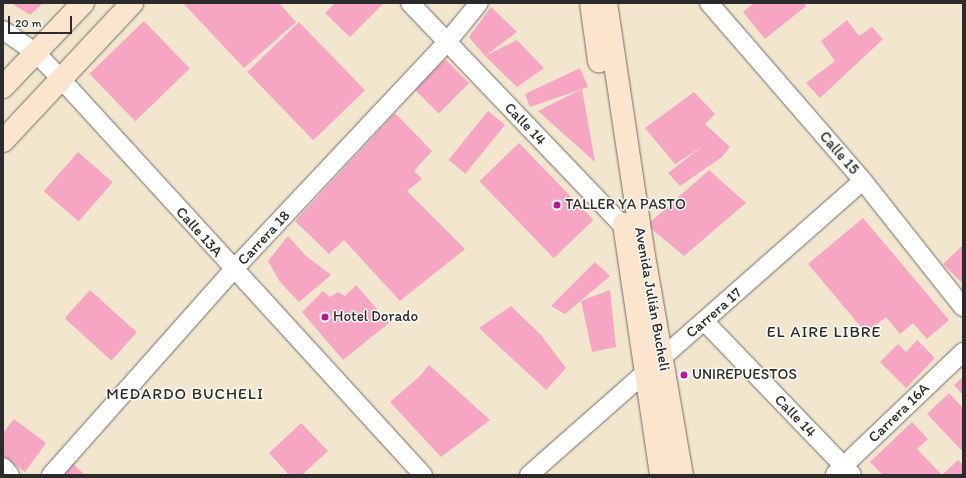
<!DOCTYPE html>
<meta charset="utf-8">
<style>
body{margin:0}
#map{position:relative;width:966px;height:478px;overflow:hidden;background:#f2e7ce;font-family:Itim,sans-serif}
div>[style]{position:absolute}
.building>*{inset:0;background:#f6a5c3;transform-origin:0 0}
.roads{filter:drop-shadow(0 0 1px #716d64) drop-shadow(0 0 1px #716d64)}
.street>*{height:18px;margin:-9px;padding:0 9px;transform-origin:9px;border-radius:9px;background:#fff}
.secondary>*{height:22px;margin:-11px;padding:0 11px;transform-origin:11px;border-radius:11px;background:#fbe5cf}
.dots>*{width:11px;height:11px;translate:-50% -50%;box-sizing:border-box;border:2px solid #fdfcf7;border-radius:50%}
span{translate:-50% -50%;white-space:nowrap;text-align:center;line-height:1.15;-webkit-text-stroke:3px #fdfcf7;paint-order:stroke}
.street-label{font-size:15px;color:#2b2b2b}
.poi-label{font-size:15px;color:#2b2b2b}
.left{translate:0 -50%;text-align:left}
.neighbourhood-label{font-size:16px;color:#2b2b2b;letter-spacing:1px}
.frame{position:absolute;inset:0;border:4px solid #2b2b2b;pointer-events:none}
.scale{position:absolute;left:8px;top:16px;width:64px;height:18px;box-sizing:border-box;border:2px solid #2b2b2b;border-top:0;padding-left:5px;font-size:12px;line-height:14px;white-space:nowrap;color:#2b2b2b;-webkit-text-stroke:3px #fdfcf7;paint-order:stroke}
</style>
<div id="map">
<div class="building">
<div style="clip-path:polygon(11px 3px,43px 3px,30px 15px)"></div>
<div style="clip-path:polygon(183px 3px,279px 3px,296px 22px,244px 68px)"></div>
<div style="clip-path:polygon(335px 3px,384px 3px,350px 37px,325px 13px)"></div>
<div style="clip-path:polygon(754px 3px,804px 3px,806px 6px,765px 39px,743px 12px)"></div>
<div style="clip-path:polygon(491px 7px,517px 32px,485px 56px,517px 40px,544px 68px,517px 87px,485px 56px,469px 37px)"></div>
<div style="clip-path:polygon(847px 20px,859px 36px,872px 27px,883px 39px,820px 98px,806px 83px,835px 61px,821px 41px)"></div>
<div style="left:144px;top:21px;width:66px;height:76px;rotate:46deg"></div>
<div style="left:299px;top:22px;width:95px;height:72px;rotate:46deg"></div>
<div style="left:445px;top:59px;width:34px;height:43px;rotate:45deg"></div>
<div style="clip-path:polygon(580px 68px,588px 87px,530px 107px,525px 94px)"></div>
<div style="clip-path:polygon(582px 89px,595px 162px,538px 111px)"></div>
<div style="clip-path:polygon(694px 92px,715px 114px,705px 124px,730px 147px,722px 157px,680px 186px,668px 173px,703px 146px,675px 164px,645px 128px)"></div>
<div style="left:488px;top:111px;width:22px;height:63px;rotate:39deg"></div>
<div style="clip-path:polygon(395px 113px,432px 151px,414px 171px,422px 179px,407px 191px,465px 249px,400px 301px,344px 240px,329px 254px,295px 221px)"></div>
<div style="left:519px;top:143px;width:107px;height:55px;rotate:46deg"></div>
<div style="left:78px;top:152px;width:46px;height:52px;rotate:41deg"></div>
<div style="clip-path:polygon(709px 170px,746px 203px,684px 256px,647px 225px)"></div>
<div style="clip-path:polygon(863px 218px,949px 320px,927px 339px,913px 323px,900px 334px,886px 317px,866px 333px,808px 264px)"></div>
<div style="clip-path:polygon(288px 236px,305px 255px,331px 275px,299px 302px,280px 282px,268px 261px)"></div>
<div style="clip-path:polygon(963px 245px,963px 284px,943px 264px)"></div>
<div style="clip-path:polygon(595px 262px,610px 276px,565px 314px,551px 306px)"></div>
<div style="clip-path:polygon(356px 285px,389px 323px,343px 360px,302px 312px,323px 291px,330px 297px,338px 292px,345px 296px)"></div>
<div style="left:90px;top:290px;width:63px;height:38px;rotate:42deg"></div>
<div style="clip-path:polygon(610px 290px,616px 347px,592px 352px,581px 301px)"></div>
<div style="clip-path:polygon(511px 306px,541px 335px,566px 368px,546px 390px,479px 328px)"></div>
<div style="clip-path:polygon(917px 340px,935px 358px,906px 388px,880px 362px,898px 344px,906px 352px)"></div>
<div style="clip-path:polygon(429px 365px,490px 420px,441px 457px,390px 402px,419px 377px)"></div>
<div style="clip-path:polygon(963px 377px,963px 395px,954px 385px)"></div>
<div style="clip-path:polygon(949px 393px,963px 408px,963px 452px,927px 414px)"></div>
<div style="clip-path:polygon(14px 419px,46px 443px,25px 472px,3px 456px,3px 433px)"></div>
<div style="clip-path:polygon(912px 422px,928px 439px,917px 449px,942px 475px,883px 475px,870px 462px)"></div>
<div style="clip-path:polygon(301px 423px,328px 451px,302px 475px,289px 475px,269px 453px)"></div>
<div style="clip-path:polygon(958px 460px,963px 465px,963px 475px,942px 475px)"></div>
<div style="clip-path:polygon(71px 462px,85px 475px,59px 475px)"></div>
</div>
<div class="roads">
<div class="street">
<div style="left:410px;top:3px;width:321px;rotate:46.3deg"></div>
<div style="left:709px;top:3px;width:235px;rotate:49.1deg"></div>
<div style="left:863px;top:181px;width:161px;rotate:51.6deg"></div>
<div style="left:3px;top:30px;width:40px;rotate:34.9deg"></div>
<div style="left:36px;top:53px;width:35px;rotate:46deg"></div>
<div style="left:60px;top:78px;width:538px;rotate:47.56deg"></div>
<div style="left:705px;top:322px;width:212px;rotate:46.1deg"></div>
<div style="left:3px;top:467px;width:11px;rotate:49deg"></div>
<div style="left:835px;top:474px;width:177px;rotate:-43.6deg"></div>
<div style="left:51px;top:475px;width:274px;rotate:-48.4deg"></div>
<div style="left:233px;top:270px;width:313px;rotate:-46.8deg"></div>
<div style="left:447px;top:42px;width:50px;rotate:-50.6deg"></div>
<div style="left:529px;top:475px;width:445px;rotate:-41.4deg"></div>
</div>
<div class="secondary">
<div style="left:591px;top:3px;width:59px;rotate:82.1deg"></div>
<div style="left:606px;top:3px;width:244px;rotate:81.5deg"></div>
<div style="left:642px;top:244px;width:234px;rotate:80.2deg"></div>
<div style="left:3px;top:87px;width:116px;rotate:-46.4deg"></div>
<div style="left:3px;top:141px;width:189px;rotate:-46.9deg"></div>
<div style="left:624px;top:224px;width:254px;rotate:81.6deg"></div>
</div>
</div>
<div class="dots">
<div style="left:557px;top:205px;background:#b5179e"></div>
<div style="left:325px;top:317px;background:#b5179e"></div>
<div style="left:684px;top:375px;background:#b5179e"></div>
</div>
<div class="street-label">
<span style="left:525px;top:124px;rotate:46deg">Calle 14</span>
<span style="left:839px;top:153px;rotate:49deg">Calle 15</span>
<span style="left:199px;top:232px;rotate:48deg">Calle 13A</span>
<span style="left:264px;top:238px;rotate:-47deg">Carrera 18</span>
<span style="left:652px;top:299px;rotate:80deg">Avenida Julián Bucheli</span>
<span style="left:714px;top:313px;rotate:-41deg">Carrera 17</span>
<span style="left:899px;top:413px;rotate:-44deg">Carrera 16A</span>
<span style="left:795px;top:416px;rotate:46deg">Calle 14</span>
</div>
<div class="poi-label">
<span class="left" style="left:565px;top:205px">TALLER YA PASTO</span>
<span class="left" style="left:333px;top:317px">Hotel Dorado</span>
<span class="left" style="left:692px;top:375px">UNIREPUESTOS</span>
</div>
<div class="neighbourhood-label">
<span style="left:824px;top:332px">EL AIRE LIBRE</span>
<span style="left:185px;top:394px">MEDARDO BUCHELI</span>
</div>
<div class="frame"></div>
<div class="scale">20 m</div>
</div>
